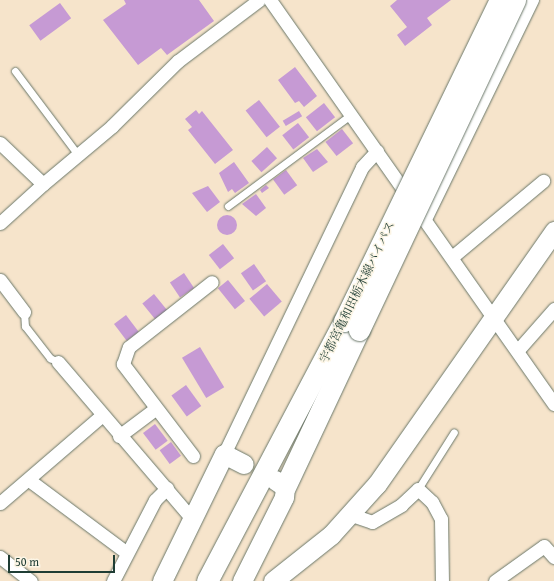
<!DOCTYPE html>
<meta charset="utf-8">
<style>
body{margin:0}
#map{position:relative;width:554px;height:581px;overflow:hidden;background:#f6e4cb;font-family:"Gentium Book Plus","Noto Serif JP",serif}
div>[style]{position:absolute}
.building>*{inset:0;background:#c69ad4;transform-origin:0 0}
.round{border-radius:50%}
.roads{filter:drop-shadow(0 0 1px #6a7769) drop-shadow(0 0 1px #6a7769)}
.lane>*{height:7px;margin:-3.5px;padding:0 3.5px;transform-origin:3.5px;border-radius:3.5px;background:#fff}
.street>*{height:13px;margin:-6.5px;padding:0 6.5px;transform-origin:6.5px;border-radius:6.5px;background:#fff}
.secondary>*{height:19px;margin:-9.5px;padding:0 9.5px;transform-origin:9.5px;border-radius:9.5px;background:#fff}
.primary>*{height:21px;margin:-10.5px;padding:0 10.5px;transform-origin:10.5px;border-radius:10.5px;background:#fff}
.bridges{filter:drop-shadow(0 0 1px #6a7769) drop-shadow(0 0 1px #6a7769)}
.primary-bridge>*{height:21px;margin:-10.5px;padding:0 10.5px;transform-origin:10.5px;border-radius:10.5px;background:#fff}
span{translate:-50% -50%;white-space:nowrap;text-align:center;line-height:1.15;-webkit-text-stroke:3px #fcf5e5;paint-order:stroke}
.street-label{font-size:12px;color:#1f3d34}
.scale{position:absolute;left:8px;top:555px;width:107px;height:18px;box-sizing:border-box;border:2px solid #1f3d34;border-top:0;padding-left:5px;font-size:12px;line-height:14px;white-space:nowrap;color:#1f3d34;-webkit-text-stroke:3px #fcf5e5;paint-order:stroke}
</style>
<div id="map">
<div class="building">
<div style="clip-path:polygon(124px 0,199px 0,214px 21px,167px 55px,161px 48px,138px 65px,103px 20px,126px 4px)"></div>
<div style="clip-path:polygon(397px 0,451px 0,427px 18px,432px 25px,405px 46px,397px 35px,407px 27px,390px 6px)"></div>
<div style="left:60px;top:3px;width:19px;height:38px;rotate:54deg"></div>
<div style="clip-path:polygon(295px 67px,317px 96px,304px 107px,299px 101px,295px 103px,278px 80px)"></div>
<div style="left:259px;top:100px;width:34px;height:17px;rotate:52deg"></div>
<div style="left:324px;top:103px;width:18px;height:23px;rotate:52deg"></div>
<div style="clip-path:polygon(196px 110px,199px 114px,202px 111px,233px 150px,215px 164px,188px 130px,192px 127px,185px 119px)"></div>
<div style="left:299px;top:111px;width:6px;height:19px;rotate:59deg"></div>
<div style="left:298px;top:123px;width:18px;height:20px;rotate:52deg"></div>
<div style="left:342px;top:129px;width:18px;height:21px;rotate:52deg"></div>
<div style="left:267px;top:147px;width:15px;height:21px;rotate:48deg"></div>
<div style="clip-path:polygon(317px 149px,328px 162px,313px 172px,303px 158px)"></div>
<div style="clip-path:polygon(234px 162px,249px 183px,235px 193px,232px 189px,228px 192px,219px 173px)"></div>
<div style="left:286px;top:170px;width:19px;height:16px;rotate:54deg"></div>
<div style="clip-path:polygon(266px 185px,269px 188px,262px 193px,260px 190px)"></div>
<div style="clip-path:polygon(208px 186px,220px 202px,207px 212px,192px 193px)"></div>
<div style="clip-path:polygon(256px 194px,266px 208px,256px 216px,242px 204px)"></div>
<div class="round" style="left:217px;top:215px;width:20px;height:20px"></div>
<div style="left:223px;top:244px;width:18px;height:18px;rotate:52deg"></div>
<div style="left:254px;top:264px;width:21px;height:16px;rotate:55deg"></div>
<div style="left:184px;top:273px;width:18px;height:17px;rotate:56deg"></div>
<div style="left:228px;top:280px;width:27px;height:13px;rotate:51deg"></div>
<div style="left:267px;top:284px;width:23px;height:23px;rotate:50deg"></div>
<div style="left:154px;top:294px;width:21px;height:15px;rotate:51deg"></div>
<div style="left:126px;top:315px;width:21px;height:15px;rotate:53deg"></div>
<div style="left:200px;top:347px;width:47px;height:21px;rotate:59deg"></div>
<div style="left:186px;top:385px;width:26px;height:18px;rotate:54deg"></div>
<div style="left:155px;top:424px;width:21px;height:15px;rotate:53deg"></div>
<div style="left:171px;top:442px;width:17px;height:14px;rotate:54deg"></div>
</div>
<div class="roads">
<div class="lane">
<div style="left:15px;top:71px;width:105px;rotate:53.1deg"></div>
<div style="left:228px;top:206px;width:154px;rotate:-36.6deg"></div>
<div style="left:24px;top:312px;width:14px;rotate:86deg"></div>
<div style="left:25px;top:326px;width:41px;rotate:52deg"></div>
<div style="left:50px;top:358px;width:9px;rotate:27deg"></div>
<div style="left:418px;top:489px;width:67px;rotate:-57.7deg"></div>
</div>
<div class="street">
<div style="left:270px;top:0;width:494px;rotate:54.9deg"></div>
<div style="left:0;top:143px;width:59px;rotate:43.6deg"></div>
<div style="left:43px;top:184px;width:58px;rotate:137.8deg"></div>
<div style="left:43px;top:184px;width:90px;rotate:-40deg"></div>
<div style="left:112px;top:126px;width:93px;rotate:-44.6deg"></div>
<div style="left:178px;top:61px;width:101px;rotate:-37deg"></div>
<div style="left:425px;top:219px;width:244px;rotate:-64deg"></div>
<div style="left:452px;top:257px;width:119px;rotate:-39.9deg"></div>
<div style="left:0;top:280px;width:40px;rotate:53deg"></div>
<div style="left:518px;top:350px;width:55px;rotate:-48.7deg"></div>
<div style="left:58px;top:362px;width:206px;rotate:49.5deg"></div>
<div style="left:119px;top:436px;width:45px;rotate:-36.9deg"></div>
<div style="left:224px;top:454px;width:318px;rotate:-64.3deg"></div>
<div style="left:362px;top:167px;width:22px;rotate:-47deg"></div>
<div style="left:193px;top:456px;width:116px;rotate:-127.3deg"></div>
<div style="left:123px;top:364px;width:18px;rotate:-71deg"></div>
<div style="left:129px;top:347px;width:105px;rotate:-38.1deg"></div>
<div style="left:29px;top:480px;width:122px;rotate:36.7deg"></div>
<div style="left:0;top:503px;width:133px;rotate:-40.7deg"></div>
<div style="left:352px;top:515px;width:21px;rotate:19deg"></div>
<div style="left:372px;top:522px;width:34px;rotate:-30deg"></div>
<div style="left:401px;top:505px;width:23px;rotate:-43deg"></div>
<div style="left:418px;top:489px;width:19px;rotate:43deg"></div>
<div style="left:432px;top:502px;width:19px;rotate:62deg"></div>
<div style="left:441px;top:519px;width:62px;rotate:89.1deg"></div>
<div style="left:0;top:557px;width:39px;rotate:38deg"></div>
<div style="left:113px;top:581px;width:91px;rotate:-62.6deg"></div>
<div style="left:155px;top:500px;width:17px;rotate:-45deg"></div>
<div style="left:495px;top:581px;width:60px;rotate:-35.5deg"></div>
<div style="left:544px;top:546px;width:15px;rotate:48deg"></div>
</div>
<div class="secondary">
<div style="left:162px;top:581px;width:141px;rotate:-64deg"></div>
<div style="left:224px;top:454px;width:22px;rotate:27deg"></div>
<div style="left:242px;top:581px;width:94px;rotate:-63.4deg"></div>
<div style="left:284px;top:497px;width:10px;rotate:-84deg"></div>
<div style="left:285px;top:487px;width:12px;rotate:-145deg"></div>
<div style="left:273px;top:581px;width:74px;rotate:-38.4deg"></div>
<div style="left:331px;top:535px;width:69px;rotate:-48deg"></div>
<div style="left:377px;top:484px;width:309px;rotate:-55deg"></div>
</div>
<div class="primary">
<div style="left:285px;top:487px;width:174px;rotate:-64.8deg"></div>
<div style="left:207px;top:581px;width:294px;rotate:-62.2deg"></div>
</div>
</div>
<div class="bridges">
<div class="primary-bridge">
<div style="left:344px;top:321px;width:357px;rotate:-64.1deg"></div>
<div style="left:359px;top:330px;width:365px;rotate:-64.7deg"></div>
</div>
</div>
<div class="street-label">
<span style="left:357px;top:292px;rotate:-64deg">宇都宮亀和田栃木線バイパス</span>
</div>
<div class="scale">50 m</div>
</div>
